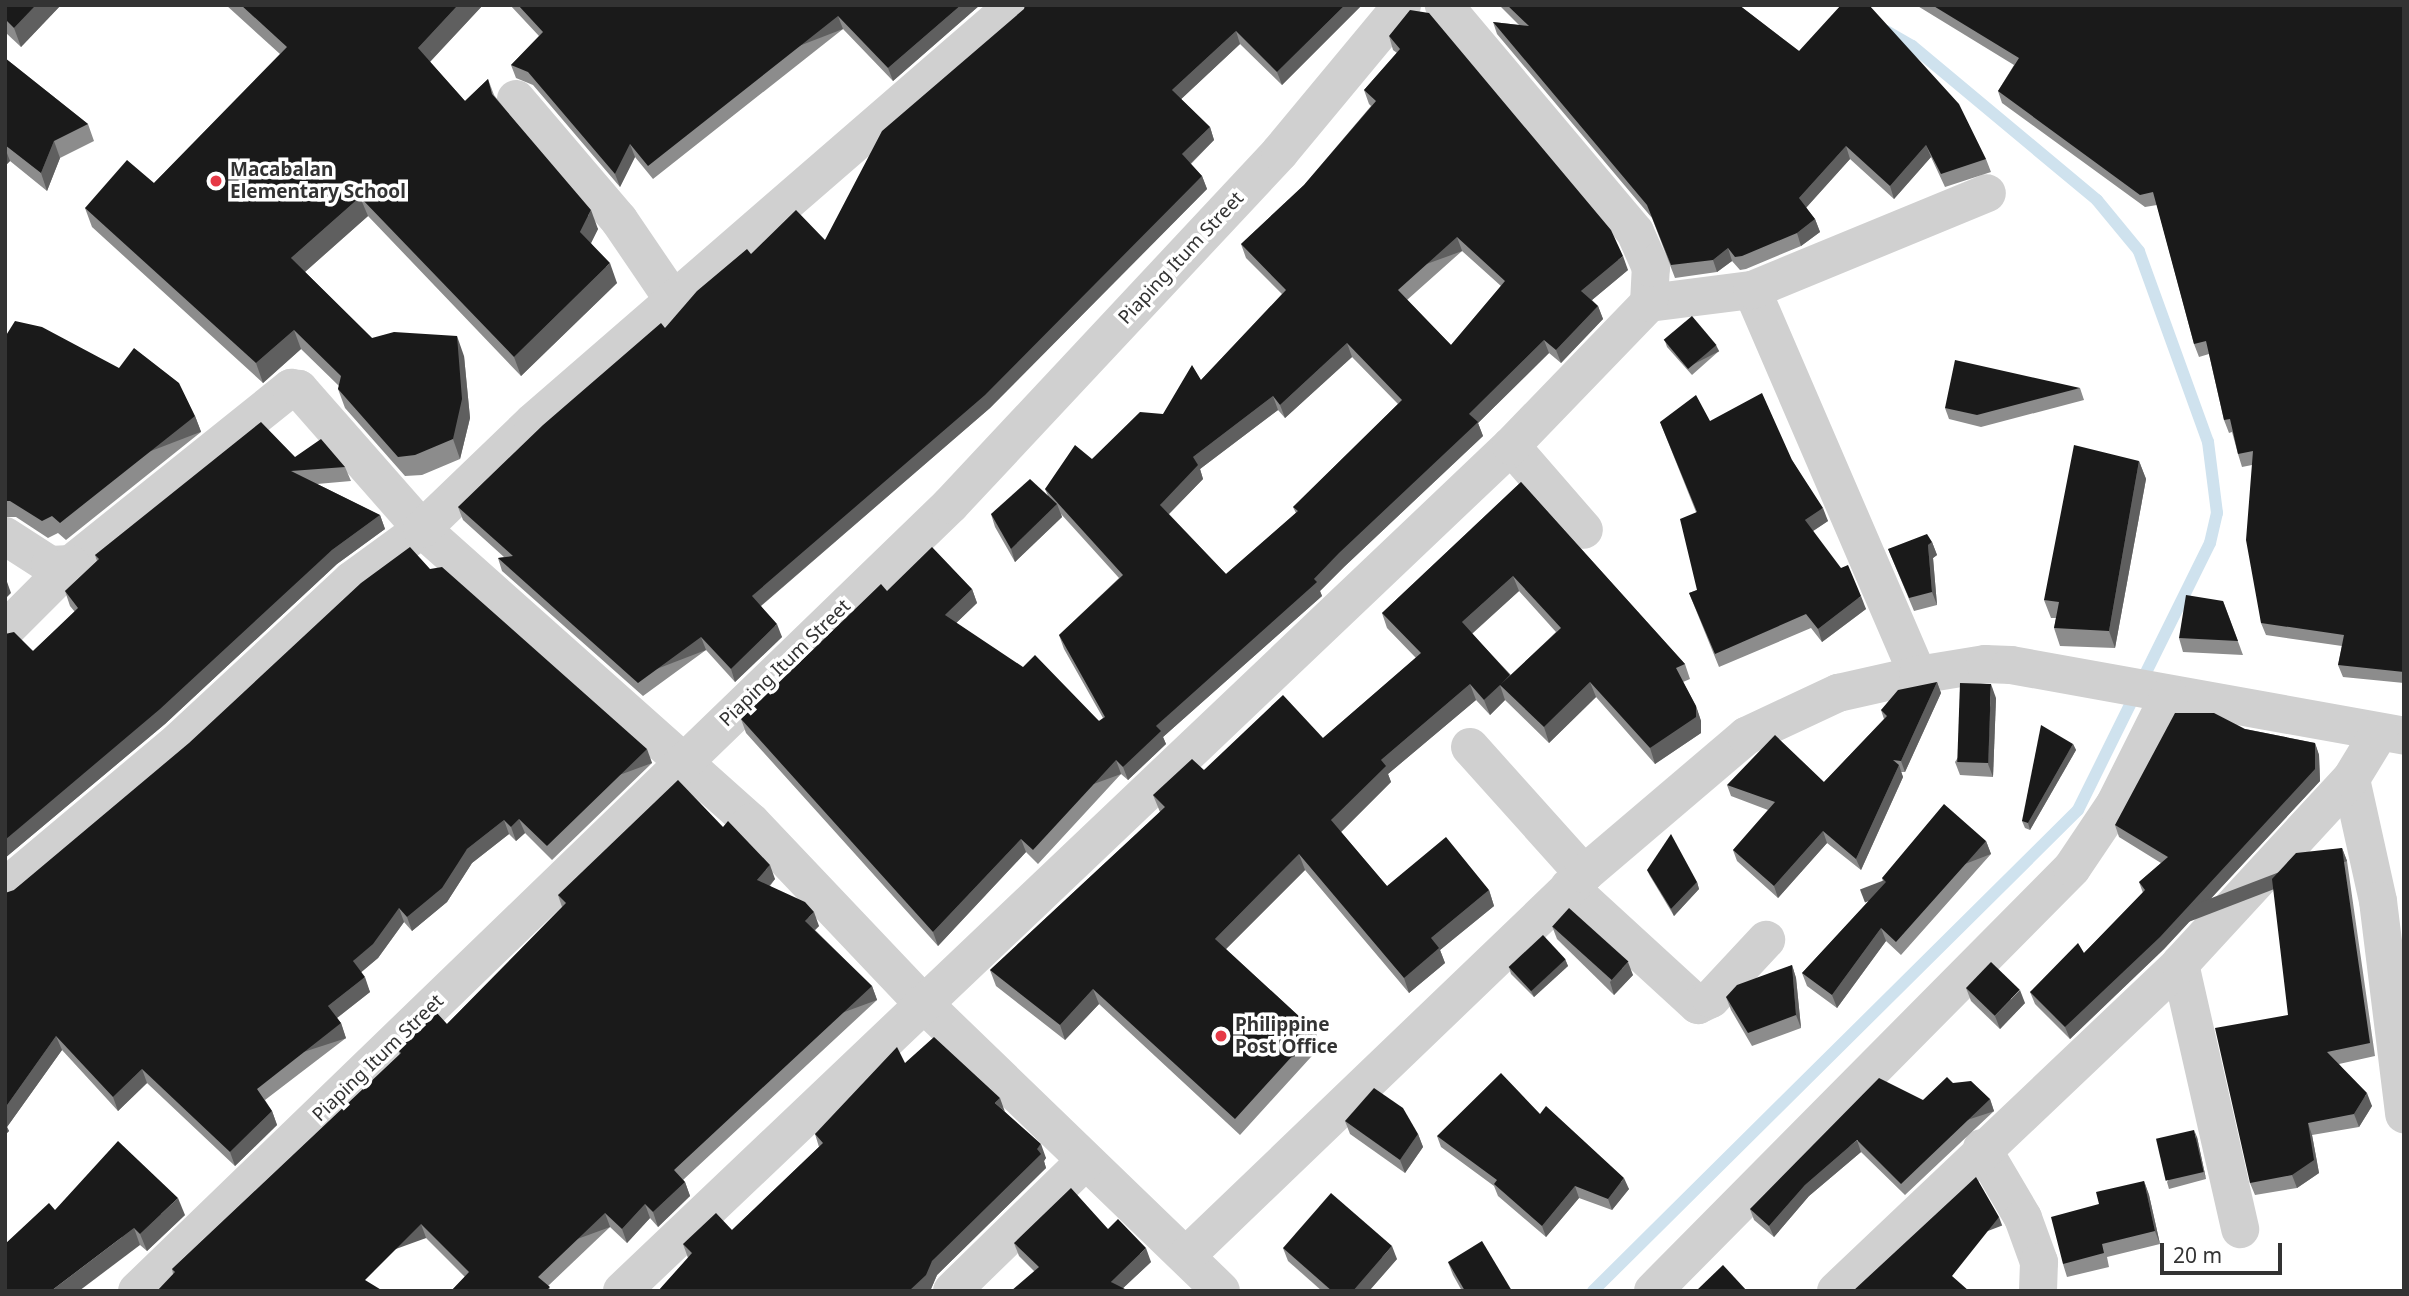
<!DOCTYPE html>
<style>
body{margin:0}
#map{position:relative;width:2409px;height:1296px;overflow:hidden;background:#fff;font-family:"Noto Sans",sans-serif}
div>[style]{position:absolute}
.stream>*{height:12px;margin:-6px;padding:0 6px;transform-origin:6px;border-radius:6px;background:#cfe2ee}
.minor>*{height:38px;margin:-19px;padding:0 19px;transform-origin:19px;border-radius:19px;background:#d0d0d0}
.wall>*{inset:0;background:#8c8c8c}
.shaded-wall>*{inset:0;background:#5f5f5f;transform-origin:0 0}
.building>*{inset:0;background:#1a1a1a;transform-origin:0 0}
.dots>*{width:19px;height:19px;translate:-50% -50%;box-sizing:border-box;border:4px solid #fff;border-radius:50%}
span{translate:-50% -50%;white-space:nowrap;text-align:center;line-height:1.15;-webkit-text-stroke:7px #fff;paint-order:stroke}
.poi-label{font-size:19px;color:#333;font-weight:700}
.left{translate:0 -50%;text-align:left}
.street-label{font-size:19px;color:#333}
.frame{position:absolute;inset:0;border:7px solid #333;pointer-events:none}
.scale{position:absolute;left:2160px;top:1243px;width:122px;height:32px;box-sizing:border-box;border:4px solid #333;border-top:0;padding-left:9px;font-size:21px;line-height:24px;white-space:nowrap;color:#333;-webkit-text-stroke:5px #fff;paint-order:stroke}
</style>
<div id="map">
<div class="stream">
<div style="left:1593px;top:1291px;width:683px;rotate:-44.76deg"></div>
<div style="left:2078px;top:810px;width:298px;rotate:-63.7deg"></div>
<div style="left:2210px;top:543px;width:31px;rotate:-77deg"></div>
<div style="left:2217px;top:513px;width:72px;rotate:-97.2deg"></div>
<div style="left:2208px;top:442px;width:203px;rotate:-109.9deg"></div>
<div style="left:2139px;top:251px;width:66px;rotate:-129.5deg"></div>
<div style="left:2097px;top:200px;width:241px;rotate:-140.2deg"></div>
<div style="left:1912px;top:46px;width:30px;rotate:-150deg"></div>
</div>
<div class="minor">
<div style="left:516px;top:99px;width:159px;rotate:49.6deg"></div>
<div style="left:619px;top:220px;width:98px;rotate:55.8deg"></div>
<div style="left:1752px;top:290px;width:419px;rotate:66.7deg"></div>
<div style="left:1649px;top:303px;width:104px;rotate:-7.2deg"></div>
<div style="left:1752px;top:290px;width:254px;rotate:-22.4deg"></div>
<div style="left:1511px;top:446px;width:111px;rotate:49deg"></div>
<div style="left:5px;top:536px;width:54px;rotate:32.8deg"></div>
<div style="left:50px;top:565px;width:21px;rotate:-3deg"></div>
<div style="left:71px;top:564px;width:282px;rotate:-38.7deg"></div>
<div style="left:291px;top:388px;width:8px;rotate:7deg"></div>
<div style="left:299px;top:389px;width:186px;rotate:48.7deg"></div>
<div style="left:422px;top:529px;width:441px;rotate:41.7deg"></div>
<div style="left:751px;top:822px;width:250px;rotate:46.5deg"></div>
<div style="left:923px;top:1003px;width:414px;rotate:44deg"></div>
<div style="left:5px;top:630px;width:93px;rotate:-45deg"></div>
<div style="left:1470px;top:747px;width:171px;rotate:48.1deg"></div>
<div style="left:2351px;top:779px;width:125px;rotate:77.5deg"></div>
<div style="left:2378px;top:901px;width:215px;rotate:83deg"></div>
<div style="left:5px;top:887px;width:229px;rotate:-40deg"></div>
<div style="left:180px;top:740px;width:235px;rotate:-42.9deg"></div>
<div style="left:352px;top:580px;width:87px;rotate:-36.1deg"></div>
<div style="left:422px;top:529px;width:154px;rotate:-43.9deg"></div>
<div style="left:533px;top:422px;width:637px;rotate:-40.92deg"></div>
<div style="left:1569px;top:887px;width:175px;rotate:42.5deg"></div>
<div style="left:1698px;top:1005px;width:14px;rotate:-25deg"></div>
<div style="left:1711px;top:999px;width:81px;rotate:-47deg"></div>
<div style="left:2180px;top:964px;width:272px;rotate:77.2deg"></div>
<div style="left:1982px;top:1148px;width:81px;rotate:59.6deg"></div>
<div style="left:2023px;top:1218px;width:47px;rotate:70deg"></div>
<div style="left:2039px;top:1262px;width:29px;rotate:92deg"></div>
<div style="left:1186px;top:1256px;width:552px;rotate:-43.82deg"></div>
<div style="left:1584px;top:874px;width:213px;rotate:-40.4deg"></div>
<div style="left:1746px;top:736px;width:102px;rotate:-25.1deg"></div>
<div style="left:1838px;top:693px;width:82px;rotate:-12.7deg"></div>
<div style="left:1918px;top:675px;width:68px;rotate:-9.3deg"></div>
<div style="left:1985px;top:664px;width:26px;rotate:2deg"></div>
<div style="left:2011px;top:665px;width:399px;rotate:10.2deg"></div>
<div style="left:137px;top:1291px;width:1131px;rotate:-44.03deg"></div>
<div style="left:950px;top:505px;width:483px;rotate:-46.9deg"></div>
<div style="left:1280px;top:152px;width:191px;rotate:-50.3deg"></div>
<div style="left:622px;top:1291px;width:1227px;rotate:-43.55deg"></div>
<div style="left:1511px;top:446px;width:199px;rotate:-46deg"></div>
<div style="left:1649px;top:303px;width:35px;rotate:-87deg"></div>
<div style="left:1651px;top:268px;width:39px;rotate:-114deg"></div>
<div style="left:1635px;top:232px;width:297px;rotate:-130.1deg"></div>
<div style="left:952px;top:1291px;width:185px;rotate:-44.3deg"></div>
<div style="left:1653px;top:1291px;width:595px;rotate:-45.27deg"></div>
<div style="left:2072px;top:868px;width:77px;rotate:-56.1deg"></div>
<div style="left:2115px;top:804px;width:121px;rotate:-63.4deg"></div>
<div style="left:1836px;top:1291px;width:475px;rotate:-43.5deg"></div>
<div style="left:2180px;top:964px;width:252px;rotate:-47.3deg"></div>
<div style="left:2351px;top:779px;width:54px;rotate:-58.7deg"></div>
</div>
<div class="wall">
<div style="clip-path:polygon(5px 5px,61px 5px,21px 47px,5px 32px)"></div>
<div style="clip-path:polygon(226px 5px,483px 5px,430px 62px,465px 101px,488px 79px,494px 95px,598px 229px,591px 243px,617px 283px,521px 376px,368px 216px,305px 272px,372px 338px,464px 356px,470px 418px,460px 459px,422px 475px,405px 476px,345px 408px,338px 389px,339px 386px,301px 349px,263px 383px,92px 227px,85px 208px,154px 183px,280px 54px)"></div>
<div style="clip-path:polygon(510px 5px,980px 5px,893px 81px,843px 29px,653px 179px,635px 157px,620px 187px,533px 85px,516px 78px,511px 65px,539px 36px)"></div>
<div style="clip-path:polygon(1362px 5px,1282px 85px,1240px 44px,1181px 99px,1210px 127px,1214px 140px,1191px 164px,1202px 176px,1207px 189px,990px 408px,761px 606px,782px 637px,735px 682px,706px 650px,643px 696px,502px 571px,498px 558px,504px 557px,463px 520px,458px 507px,751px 254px,825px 240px,1024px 9px)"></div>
<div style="clip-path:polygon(1499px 5px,1739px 5px,1799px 51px,1986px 159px,1991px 172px,1945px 187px,1931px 157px,1894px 199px,1850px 159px,1806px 208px,1815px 219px,1820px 232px,1801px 246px,1746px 269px,1740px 270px,1732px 261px,1717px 272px,1675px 278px,1652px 218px,1497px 34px,1493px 22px,1519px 25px)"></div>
<div style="clip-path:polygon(1916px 5px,2404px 5px,2404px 683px,2343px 677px,2338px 665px,2342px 646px,2266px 635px,2261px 623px,2252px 465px,2242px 467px,2238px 454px,2232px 432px,2229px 433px,2224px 420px,2209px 354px,2199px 357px,2194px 344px,2157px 205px,2145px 207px,2002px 103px,1998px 91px,2014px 65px)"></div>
<div style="clip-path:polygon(evenodd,1389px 36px,1628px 270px,1592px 300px,1598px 306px,1603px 319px,1561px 363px,1549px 353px,1478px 423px,1483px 436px,1344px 567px,1320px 591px,1322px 596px,1163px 737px,1166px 744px,1128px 780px,1121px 774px,1038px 864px,1026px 852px,938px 946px,746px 733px,741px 719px,887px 591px,972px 589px,977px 603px,956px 623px,1099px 721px,1103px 718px,1064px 649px,1059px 635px,1119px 578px,1061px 514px,1062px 517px,1015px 562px,995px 527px,991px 514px,1048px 496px,1045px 489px,1163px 414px,1201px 380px,1282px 294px,1246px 258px,1241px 244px,1304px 185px,1371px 106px,1369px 104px,1364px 90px,1397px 53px,1393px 50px,1389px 36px,1462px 251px,1501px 286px,1451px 345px,1407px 300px,1462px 251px,1389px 36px,1352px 357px,1398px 404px,1293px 507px,1296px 513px,1226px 574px,1169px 514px,1203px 479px,1200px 469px,1278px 410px,1285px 418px,1352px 357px)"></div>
<div style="clip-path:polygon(5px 58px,88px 124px,94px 141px,60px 158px,47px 191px,10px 161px,5px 166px)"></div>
<div style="clip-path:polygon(5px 337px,195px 416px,201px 432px,66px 540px,58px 533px,48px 538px,16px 517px,5px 517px)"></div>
<div style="clip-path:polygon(1665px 341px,1719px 351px,1692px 375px,1667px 347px)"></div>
<div style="clip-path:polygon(2080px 388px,2084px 400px,1981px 427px,1949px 419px,1945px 408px)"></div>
<div style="clip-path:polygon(1710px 421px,1792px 460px,1828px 521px,1813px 531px,1866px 609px,1822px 642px,1811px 628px,1719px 667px,1689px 593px,1697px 590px,1696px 512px,1660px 422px)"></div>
<div style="clip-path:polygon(295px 457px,345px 467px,351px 481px,317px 484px,380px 515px,385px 529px,337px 564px,165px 724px,5px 858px,5px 634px,33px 651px,75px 612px,70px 606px,65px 591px,97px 561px,95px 555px)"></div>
<div style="clip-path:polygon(2139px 461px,2146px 479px,2115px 648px,2060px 646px,2054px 628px,2056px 618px,2051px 618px,2044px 600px)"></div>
<div style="clip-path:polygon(evenodd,1521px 482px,1685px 664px,1690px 679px,1683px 682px,1696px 706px,1701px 721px,1701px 733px,1655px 764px,1596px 697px,1549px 743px,1505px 700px,1490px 715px,1476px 700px,1388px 774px,1391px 782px,1341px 832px,1387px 886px,1489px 890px,1494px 906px,1440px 950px,1445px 963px,1409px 993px,1305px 870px,1226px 949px,1315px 1031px,1321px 1046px,1240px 1135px,1099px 1004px,1065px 1040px,996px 986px,990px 970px,1160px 812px,1153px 795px,1204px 770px,1323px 738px,1416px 658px,1387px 628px,1382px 613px,1521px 482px,1519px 591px,1556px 632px,1511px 675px,1472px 634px,1519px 591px)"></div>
<div style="clip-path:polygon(1932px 542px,1937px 555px,1933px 558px,1937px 605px,1914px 611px,1888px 549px)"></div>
<div style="clip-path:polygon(430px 569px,652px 763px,552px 860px,525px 833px,516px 841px,509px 834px,472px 863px,447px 902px,412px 931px,404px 922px,378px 958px,361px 972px,370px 992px,337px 1018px,341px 1023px,346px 1038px,265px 1100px,272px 1111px,277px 1125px,235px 1166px,147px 1083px,118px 1111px,62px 1050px,7px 1127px,9px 1131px,5px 1135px,14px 890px)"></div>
<div style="clip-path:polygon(2223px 601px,2243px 655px,2183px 652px,2179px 638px)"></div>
<div style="clip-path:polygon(1937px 682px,1941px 693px,1905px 772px,1901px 772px,1903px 777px,1861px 870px,1827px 843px,1778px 898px,1737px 861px,1733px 850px,1768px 810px,1731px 796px,1727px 785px,1824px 782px,1884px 719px,1881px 710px)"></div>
<div style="clip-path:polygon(1996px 698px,1993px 777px,1960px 775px,1955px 762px)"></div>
<div style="clip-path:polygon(2245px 729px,2315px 743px,2319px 755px,2320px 781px,2164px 949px,2070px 1039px,2035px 1004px,2030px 992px,2084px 953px,2143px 893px,2139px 882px,2161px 863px,2119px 837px,2115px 825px)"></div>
<div style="clip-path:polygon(2073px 744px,2076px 750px,2030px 830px,2025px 828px,2022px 821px)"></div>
<div style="clip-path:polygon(723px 827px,775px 879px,770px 886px,819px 926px,815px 930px,872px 986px,877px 1000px,683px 1180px,685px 1182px,690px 1196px,658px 1227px,650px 1218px,627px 1243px,610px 1227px,548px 1286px,551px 1291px,451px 1291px,465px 1277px,426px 1238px,173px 1274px,172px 1269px,400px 1055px,398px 1050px,447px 1024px,562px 907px,558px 895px)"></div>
<div style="clip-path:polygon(1986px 841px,1991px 854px,1901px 955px,1886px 941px,1837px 1008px,1807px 986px,1802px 973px,1884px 885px,1882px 878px)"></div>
<div style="clip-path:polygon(2342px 848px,2347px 861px,2375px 1056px,2339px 1064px,2372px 1106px,2359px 1127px,2312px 1135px,2319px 1173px,2297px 1188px,2255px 1195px,2250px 1183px,2288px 1015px)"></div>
<div style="clip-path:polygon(1647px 870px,1697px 882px,1699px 889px,1674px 916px,1650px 876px)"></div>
<div style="clip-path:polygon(1552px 926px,1633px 975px,1614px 995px,1557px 939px)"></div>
<div style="clip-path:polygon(1565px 959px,1568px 966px,1534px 997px,1511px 974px,1509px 967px)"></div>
<div style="clip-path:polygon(1792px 965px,1796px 978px,1801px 1028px,1752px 1046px,1731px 1010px,1726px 997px)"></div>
<div style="clip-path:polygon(1966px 988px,2025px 1003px,2000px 1029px,1971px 1001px)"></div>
<div style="clip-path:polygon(905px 1063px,1005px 1112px,1046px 1158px,1044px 1161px,1046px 1168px,937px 1275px,931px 1289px,688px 1258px,683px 1244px,732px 1230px,819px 1147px,815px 1134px)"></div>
<div style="clip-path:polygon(1953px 1083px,1990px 1099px,1994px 1111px,1905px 1195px,1861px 1152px,1809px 1196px,1774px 1237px,1754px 1220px,1750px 1209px,1923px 1100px)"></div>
<div style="clip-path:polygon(1540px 1114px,1629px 1189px,1612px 1210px,1579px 1198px,1546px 1237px,1498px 1196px,1494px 1186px,1441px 1147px,1437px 1136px)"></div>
<div style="clip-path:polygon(1345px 1121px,1418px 1134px,1423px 1147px,1405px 1173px,1350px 1134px)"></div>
<div style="clip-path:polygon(2197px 1137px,2206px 1179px,2169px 1189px,2167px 1182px)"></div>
<div style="clip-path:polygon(2144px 1181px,2149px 1195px,2160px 1244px,2107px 1257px,2109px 1267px,2067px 1277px,2063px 1264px,2099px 1204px)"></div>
<div style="clip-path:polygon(55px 1210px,185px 1215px,147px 1251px,140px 1245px)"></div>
<div style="clip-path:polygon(1108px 1229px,1151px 1262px,1123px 1288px,1034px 1271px,1019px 1256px,1014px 1243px)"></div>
<div style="clip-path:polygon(1283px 1248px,1397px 1259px,1369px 1291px,1322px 1291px,1288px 1261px)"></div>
<div style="clip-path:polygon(1448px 1262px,1512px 1291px,1462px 1291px,1453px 1275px)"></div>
</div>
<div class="shaded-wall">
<div style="clip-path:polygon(36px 5px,61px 5px,21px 47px,14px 28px)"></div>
<div style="clip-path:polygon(458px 5px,483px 5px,425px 67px,418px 48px)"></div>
<div style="clip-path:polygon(961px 5px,980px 5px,893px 81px,888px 68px)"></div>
<div style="clip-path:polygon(1345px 5px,1362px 5px,1282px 85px,1277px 72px)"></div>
<div style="left:838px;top:16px;width:14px;height:242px;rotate:69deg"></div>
<div style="clip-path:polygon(1236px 31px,1240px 44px,1177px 103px,1172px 90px)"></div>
<div style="clip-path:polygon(1210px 127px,1214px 140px,1187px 167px,1182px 154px)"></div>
<div style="clip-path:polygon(54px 141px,60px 158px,47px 191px,41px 173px)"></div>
<div style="clip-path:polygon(630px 144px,635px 157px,620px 187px,615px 174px)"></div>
<div style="clip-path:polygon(1926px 145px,1931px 157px,1894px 199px,1890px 186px)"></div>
<div style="clip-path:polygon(1846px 146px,1850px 159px,1803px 211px,1799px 198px)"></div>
<div style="clip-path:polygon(5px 148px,10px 161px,5px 166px)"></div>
<div style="clip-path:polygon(1202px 176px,1207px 189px,990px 408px,757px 609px,752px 596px)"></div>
<div style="clip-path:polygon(360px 197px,368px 216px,298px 278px,291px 258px)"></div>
<div style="clip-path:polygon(591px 210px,598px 229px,587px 251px,580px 232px)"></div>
<div style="clip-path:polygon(1815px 219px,1820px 232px,1801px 246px,1797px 233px)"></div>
<div style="left:1457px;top:237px;width:15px;height:79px;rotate:70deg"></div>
<div style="clip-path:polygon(1728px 248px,1732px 261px,1717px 272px,1713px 260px)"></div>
<div style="clip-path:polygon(1623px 256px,1628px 270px,1586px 305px,1581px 291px)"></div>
<div style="clip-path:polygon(610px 263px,617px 283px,521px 376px,514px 357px)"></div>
<div style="clip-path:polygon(1598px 306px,1603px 319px,1561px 363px,1556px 350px)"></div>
<div style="clip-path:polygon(294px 330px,301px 349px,263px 383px,256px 363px)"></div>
<div style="clip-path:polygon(457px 336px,464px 356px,470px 418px,460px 459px,453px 439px)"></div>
<div style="clip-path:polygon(1544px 340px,1549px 353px,1478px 423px,1483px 436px,1344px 567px,1320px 591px,1322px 596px,1163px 737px,1166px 744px,1128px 780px,1123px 767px,1156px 726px,1314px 579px,1469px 414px)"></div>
<div style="clip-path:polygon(1347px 343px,1352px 357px,1285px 418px,1280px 405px)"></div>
<div style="left:1716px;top:345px;width:7px;height:36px;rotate:63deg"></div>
<div style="clip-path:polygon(1273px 396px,1278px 410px,1200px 469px,1203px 479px,1165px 518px,1160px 505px,1193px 457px)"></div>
<div style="left:195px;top:416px;width:17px;height:172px;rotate:69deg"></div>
<div style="clip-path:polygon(2139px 461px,2146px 479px,2115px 648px,2109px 631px)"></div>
<div style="clip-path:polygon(1057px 504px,1062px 517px,1015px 562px,1011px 549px)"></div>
<div style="clip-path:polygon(1823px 508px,1828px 521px,1810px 533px,1805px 520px)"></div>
<div style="clip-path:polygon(380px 515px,385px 529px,337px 564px,165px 724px,5px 858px,5px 840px,332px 550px)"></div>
<div style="clip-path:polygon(1932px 542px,1937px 555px,1933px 558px,1937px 605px,1932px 592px,1928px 545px)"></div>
<div style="clip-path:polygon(1513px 576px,1519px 591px,1467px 638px,1462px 622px)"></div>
<div style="clip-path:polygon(6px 579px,11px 593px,5px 599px,5px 580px)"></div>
<div style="clip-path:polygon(972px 589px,977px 603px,950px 629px,945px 615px)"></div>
<div style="clip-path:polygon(1861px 596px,1866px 609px,1822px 642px,1818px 629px)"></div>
<div style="clip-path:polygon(777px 624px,782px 637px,735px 682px,731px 669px)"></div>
<div style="left:701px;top:637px;width:14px;height:78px;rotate:69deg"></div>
<div style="clip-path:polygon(1510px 675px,1500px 685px,1505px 700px,1490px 715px,1484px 700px)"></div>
<div style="clip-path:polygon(1590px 682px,1596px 697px,1549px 743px,1544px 727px)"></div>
<div style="clip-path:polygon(1937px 682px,1941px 693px,1905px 772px,1901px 761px)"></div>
<div style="clip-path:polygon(1470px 684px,1476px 700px,1388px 774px,1391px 782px,1337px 836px,1331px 820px,1381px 760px)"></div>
<div style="clip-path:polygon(1991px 684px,1996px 698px,1993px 777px,1988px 764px)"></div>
<div style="clip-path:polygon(1696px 706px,1701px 721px,1701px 733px,1655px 764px,1650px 748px)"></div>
<div style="clip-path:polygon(2315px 743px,2319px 755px,2320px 781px,2164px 949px,2070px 1039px,2065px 1027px)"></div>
<div style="clip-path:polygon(2073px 744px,2076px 750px,2030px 830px,2028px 823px)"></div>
<div style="left:647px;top:749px;width:15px;height:139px;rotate:70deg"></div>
<div style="left:1116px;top:760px;width:15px;height:122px;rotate:70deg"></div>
<div style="clip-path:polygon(1899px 765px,1903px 777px,1861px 870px,1856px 859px)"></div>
<div style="clip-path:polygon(519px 819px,525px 833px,516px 841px,511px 827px)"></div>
<div style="clip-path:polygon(504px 820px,509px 834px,472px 863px,447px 902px,412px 931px,407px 917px,467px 849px)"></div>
<div style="clip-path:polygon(1823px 831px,1827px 843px,1778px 898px,1774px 886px)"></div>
<div style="clip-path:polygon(1021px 839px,1026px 852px,938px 946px,933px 932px)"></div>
<div style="left:1986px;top:841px;width:14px;height:135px;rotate:69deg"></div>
<div style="left:2342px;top:848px;width:14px;height:197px;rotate:69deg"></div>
<div style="clip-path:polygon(1299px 854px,1305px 870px,1221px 954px,1215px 939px)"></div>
<div style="clip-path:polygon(770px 865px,775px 879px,762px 894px,757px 880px)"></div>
<div style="clip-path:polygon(1697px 882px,1699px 889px,1674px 916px,1671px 909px)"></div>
<div style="clip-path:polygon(1489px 890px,1494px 906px,1440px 950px,1445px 963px,1409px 993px,1404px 978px,1431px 938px)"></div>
<div style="clip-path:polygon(399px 908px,404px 922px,378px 958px,358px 975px,353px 961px)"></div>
<div style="clip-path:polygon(814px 912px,819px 926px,810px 935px,805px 921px)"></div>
<div style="clip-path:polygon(1881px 928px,1886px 941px,1837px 1008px,1832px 995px)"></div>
<div style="clip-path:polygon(1565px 959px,1568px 966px,1534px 997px,1531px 991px)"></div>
<div style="clip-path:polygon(1628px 962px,1633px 975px,1614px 995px,1610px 982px)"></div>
<div style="clip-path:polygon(1792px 965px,1796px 978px,1801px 1028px,1796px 1015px)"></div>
<div style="clip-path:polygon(365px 977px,370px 992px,333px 1021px,328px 1006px)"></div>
<div style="left:872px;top:986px;width:15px;height:270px;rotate:70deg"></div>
<div style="clip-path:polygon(1093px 989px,1099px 1004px,1065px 1040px,1060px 1025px)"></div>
<div style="clip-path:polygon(2020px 990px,2025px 1003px,2000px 1029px,1995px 1016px)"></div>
<div style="left:341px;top:1023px;width:16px;height:107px;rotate:72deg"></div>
<div style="left:1315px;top:1031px;width:16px;height:119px;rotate:68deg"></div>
<div style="clip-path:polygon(56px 1036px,62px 1050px,7px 1127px,9px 1131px,5px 1135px,5px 1108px)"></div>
<div style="clip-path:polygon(142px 1069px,147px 1083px,118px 1111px,113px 1097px)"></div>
<div style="clip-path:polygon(2367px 1093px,2372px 1106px,2359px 1127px,2354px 1114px)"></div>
<div style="clip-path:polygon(1000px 1098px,1005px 1112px,995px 1103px)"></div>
<div style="left:1990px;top:1099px;width:13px;height:123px;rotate:72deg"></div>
<div style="clip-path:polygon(272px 1111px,277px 1125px,235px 1166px,230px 1152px)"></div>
<div style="clip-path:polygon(2308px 1123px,2312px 1135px,2319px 1173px,2297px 1188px,2292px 1175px)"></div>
<div style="clip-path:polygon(2194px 1130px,2197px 1137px,2206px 1179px,2204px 1172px)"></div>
<div style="clip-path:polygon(1418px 1134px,1423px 1147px,1405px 1173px,1400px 1160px)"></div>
<div style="clip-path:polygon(1857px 1140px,1861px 1152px,1809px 1196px,1774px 1237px,1769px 1226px,1805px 1185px)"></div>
<div style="clip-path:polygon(1041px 1144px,1046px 1158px,1044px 1161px,1046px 1168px,937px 1275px,931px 1289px,929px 1291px,909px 1291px,932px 1261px)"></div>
<div style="clip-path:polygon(1624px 1178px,1629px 1189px,1612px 1210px,1608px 1199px)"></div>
<div style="clip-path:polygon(2144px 1181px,2149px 1195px,2160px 1244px,2155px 1231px)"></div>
<div style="clip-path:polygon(685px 1182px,690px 1196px,658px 1227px,653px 1212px)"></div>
<div style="clip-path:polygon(1575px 1186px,1579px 1198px,1546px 1237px,1542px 1226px)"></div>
<div style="clip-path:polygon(178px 1198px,185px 1215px,147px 1251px,140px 1234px)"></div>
<div style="clip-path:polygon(645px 1204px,650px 1218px,627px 1243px,622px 1229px)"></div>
<div style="left:605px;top:1213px;width:15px;height:93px;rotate:70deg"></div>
<div style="left:1999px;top:1217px;width:9px;height:75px;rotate:69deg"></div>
<div style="left:421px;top:1224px;width:15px;height:79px;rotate:70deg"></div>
<div style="clip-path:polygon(134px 1228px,140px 1245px,79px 1291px,51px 1291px)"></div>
<div style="clip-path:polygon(1392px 1246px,1397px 1259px,1369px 1291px,1353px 1291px)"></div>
<div style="clip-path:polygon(1146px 1248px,1151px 1262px,1120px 1291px,1111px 1282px)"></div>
</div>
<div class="building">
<div style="clip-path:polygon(5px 5px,36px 5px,14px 28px,5px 19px)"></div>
<div style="clip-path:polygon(241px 5px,458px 5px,418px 48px,465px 101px,488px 79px,492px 94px,591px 210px,580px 232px,610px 263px,514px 357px,360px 197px,291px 258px,372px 338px,394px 332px,457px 336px,462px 399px,453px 439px,415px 455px,398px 457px,338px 389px,341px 376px,294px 330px,256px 363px,85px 208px,127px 160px,154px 183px,287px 47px)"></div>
<div style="clip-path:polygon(518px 5px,961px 5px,888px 68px,838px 16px,648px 166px,630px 144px,615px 174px,528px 72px,511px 65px,543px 32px)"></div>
<div style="clip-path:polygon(1025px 5px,1345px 5px,1277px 72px,1236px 31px,1172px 90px,1210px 127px,1182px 154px,1202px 176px,985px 395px,752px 596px,777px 624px,731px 669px,701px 637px,638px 683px,498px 558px,513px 556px,458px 507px,543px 425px,661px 323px,665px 328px,697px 291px,747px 249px,751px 254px,796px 210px,825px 240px,882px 131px,1024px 9px)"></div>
<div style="clip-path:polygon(1507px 5px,1739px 5px,1799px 51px,1841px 5px,1869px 5px,1959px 104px,1986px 159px,1941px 174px,1926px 145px,1890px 186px,1846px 146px,1799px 198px,1815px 219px,1797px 233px,1742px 256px,1735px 257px,1728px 248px,1713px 260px,1671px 265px,1647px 205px,1493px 22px,1529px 26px)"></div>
<div style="clip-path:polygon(1932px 5px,2404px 5px,2404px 672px,2338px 665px,2344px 635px,2261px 623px,2246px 540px,2253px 451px,2238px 454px,2230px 419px,2224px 420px,2206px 341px,2194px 344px,2153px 192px,2140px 195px,1998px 91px,2019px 58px)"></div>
<div style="clip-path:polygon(evenodd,1410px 10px,1429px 13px,1611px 230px,1623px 256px,1581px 291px,1598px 306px,1556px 350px,1544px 340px,1469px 414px,1478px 422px,1339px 553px,1314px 579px,1317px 582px,1156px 726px,1161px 731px,1123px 767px,1116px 760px,1033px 850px,1021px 839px,933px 932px,741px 719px,881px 584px,887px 591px,932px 547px,972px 589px,945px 615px,1023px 667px,1035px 655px,1099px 721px,1105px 717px,1059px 635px,1123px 575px,1045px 489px,1075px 445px,1092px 459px,1140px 412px,1163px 414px,1192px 365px,1201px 380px,1286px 290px,1241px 244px,1304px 185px,1376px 101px,1364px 90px,1400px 49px,1389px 36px,1410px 10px,1457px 237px,1505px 281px,1451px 345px,1398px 290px,1457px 237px,1410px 10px,1347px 343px,1402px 400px,1293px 507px,1298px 511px,1226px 574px,1160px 505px,1198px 465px,1193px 457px,1273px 396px,1280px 405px,1347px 343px)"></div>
<div style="clip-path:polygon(5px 58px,88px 124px,54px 141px,41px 173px,5px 145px)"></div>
<div style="left:1692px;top:316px;width:38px;height:37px;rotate:50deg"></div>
<div style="clip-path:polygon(15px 321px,42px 327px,119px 368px,134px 348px,179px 383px,195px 416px,60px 523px,52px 516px,42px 521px,10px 501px,5px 501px,5px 337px)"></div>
<div style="clip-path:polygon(1955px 360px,2080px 388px,1977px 415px,1945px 408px)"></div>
<div style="clip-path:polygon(1762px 393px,1792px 460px,1823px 508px,1805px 520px,1841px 568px,1848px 565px,1861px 596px,1818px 629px,1806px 614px,1715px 654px,1689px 593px,1697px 590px,1680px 519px,1697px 512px,1660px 422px,1696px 395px,1710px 421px)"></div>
<div style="clip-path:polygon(261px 422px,295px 457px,321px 439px,345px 467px,291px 471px,380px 515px,332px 550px,160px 709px,5px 840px,5px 634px,14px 632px,33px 651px,78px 608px,65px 591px,99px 559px,95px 555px)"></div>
<div style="clip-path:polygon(2074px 445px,2139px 461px,2109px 631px,2054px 628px,2059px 602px,2044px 600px)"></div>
<div style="clip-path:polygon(1030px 479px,1057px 504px,1011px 549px,991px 514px)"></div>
<div style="clip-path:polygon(evenodd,1521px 482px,1685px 664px,1676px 668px,1696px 706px,1696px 717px,1650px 748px,1590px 682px,1544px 727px,1500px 685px,1484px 700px,1470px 684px,1381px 760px,1386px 766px,1331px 820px,1387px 886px,1446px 837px,1489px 890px,1431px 938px,1439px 948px,1404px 978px,1299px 854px,1215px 939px,1315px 1031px,1235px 1119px,1093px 989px,1060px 1025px,990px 970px,1165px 807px,1153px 795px,1192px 759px,1204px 770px,1283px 695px,1323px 738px,1421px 653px,1382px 613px,1521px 482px,1513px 576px,1561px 628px,1500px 685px,1510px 675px,1462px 622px,1513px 576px)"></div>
<div style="clip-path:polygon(1927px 534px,1932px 542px,1928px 545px,1932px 592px,1909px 598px,1888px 549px)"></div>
<div style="clip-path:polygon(410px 547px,430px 569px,442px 567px,647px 749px,547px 846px,519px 819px,511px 827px,504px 820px,467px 849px,442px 888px,407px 917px,399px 908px,373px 944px,353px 961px,365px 977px,328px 1006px,341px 1023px,257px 1089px,272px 1111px,230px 1152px,142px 1069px,113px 1097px,56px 1036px,5px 1108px,5px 893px,14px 890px,189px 743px,361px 583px)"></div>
<div style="clip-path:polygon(2186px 595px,2223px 601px,2238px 641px,2179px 638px)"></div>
<div style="clip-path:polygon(1937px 682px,1901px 761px,1893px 760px,1899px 765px,1856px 859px,1823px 831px,1774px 886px,1733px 850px,1775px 802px,1727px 785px,1775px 735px,1824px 782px,1887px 716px,1881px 710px,1898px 690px)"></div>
<div style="left:1960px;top:683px;width:31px;height:79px;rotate:2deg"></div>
<div style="clip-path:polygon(2175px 713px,2214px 713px,2245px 729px,2315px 743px,2315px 769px,2160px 937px,2065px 1027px,2030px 992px,2078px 943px,2084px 953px,2145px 890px,2139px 882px,2168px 857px,2115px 825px)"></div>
<div style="clip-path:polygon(2041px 725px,2073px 744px,2028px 823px,2022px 821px)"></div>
<div style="clip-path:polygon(678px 780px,723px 827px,728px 821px,770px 865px,757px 880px,805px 902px,814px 912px,805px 921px,872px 986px,674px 1170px,685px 1182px,653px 1212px,645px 1204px,622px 1229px,605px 1213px,538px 1277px,550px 1287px,546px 1291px,451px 1291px,469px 1272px,421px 1224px,365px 1280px,383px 1291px,157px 1291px,175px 1272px,172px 1269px,401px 1053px,398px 1050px,437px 1013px,447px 1024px,566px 903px,558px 895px)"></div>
<div style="clip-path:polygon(1944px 804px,1986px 841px,1896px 942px,1881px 928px,1832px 995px,1802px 973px,1886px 882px,1882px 878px)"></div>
<div style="clip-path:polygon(1671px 834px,1697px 882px,1671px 909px,1647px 870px)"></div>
<div style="clip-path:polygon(2342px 848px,2370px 1043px,2327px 1052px,2367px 1093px,2354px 1114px,2308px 1123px,2314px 1160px,2292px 1175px,2250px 1183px,2215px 1028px,2288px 1015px,2272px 879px,2296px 853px)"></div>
<div style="left:1569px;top:908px;width:80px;height:25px;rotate:42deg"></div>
<div style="left:1543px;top:935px;width:33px;height:47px;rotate:47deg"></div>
<div style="left:1991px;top:962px;width:40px;height:36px;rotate:44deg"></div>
<div style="clip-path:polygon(1792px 965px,1796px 1015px,1748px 1033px,1726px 997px,1737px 985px)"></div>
<div style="clip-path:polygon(934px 1037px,1000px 1098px,995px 1103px,1041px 1144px,1037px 1149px,1041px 1154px,932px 1261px,926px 1275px,909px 1291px,658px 1291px,692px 1253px,683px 1244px,716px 1213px,732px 1230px,823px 1143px,815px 1134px,897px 1047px,905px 1063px)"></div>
<div style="clip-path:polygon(1501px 1073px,1540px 1114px,1546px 1106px,1624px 1178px,1608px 1199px,1575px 1186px,1542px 1226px,1494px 1184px,1497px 1180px,1437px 1136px)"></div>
<div style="clip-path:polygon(1947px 1077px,1953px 1083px,1971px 1081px,1990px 1099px,1901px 1184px,1857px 1140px,1805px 1185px,1769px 1226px,1750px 1209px,1879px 1078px,1923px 1100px)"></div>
<div style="clip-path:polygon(1374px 1088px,1403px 1108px,1418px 1134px,1400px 1160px,1345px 1121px)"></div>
<div style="left:2194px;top:1130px;width:43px;height:39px;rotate:77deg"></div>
<div style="clip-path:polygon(118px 1141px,178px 1198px,140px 1234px,134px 1228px,51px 1291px,5px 1291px,5px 1244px,49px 1203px,55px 1210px)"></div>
<div style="clip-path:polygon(1976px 1177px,1999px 1217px,1952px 1276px,1969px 1291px,1853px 1291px)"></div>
<div style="clip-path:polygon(2144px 1181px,2155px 1231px,2102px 1244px,2104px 1253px,2063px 1264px,2051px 1217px,2099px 1204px,2096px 1192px)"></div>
<div style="clip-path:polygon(1071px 1188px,1108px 1229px,1118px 1219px,1146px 1248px,1111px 1282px,1129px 1291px,1011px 1291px,1039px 1267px,1014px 1243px)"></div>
<div style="clip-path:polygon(1331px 1193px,1392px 1246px,1353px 1291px,1332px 1291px,1283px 1248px)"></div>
<div style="clip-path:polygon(1482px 1241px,1512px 1291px,1465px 1291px,1448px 1262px)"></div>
<div style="clip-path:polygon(1723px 1265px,1747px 1291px,1696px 1291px)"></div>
</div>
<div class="dots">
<div style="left:216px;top:181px;background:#e63946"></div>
<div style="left:1221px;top:1036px;background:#e63946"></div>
</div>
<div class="poi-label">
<span class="left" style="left:230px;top:181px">Macabalan<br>Elementary School</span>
<span class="left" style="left:1235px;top:1036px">Philippine<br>Post Office</span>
</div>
<div class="street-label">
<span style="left:1181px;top:258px;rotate:-47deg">Piaping Itum Street</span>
<span style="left:785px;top:663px;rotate:-44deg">Piaping Itum Street</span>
<span style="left:378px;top:1058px;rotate:-44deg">Piaping Itum Street</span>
</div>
<div class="frame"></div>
<div class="scale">20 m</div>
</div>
